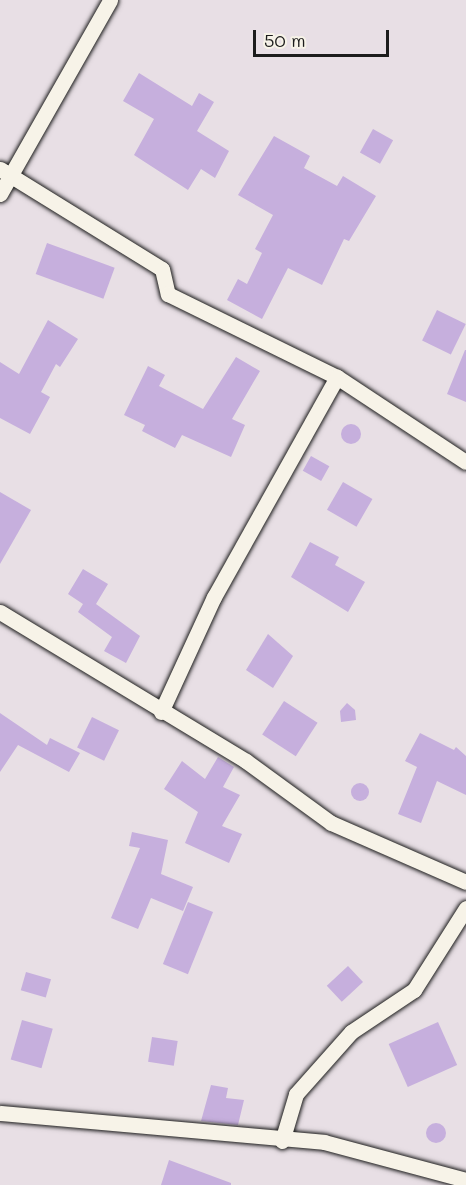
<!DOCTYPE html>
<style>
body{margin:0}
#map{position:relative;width:466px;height:1185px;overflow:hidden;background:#e8dfe5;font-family:Mali,sans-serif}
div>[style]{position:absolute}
.building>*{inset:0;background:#c6afdd;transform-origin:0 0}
.round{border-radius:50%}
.roads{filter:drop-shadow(0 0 2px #1c1c1c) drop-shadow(0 0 2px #1c1c1c)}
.minor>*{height:15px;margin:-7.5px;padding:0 7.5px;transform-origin:7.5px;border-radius:7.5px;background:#f7f3e8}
span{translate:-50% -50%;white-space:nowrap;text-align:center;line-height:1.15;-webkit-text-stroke:4.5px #f7f3e8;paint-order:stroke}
.scale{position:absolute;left:253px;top:30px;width:136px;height:27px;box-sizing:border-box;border:3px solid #1c1c1c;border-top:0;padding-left:8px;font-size:18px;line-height:21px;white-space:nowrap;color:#1c1c1c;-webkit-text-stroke:4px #f7f3e8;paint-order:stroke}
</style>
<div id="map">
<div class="building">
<div style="clip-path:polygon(139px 73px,192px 106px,199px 93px,214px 102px,197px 131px,229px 151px,215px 178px,201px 169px,188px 190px,134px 155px,154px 119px,123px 101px)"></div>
<div style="left:373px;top:129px;width:23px;height:27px;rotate:29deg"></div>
<div style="clip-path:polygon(274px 136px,310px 156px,304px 168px,337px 186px,343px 176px,376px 196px,349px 241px,344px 239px,322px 285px,288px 268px,262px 319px,227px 300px,238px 279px,247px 284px,262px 253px,255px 249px,273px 215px,238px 195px)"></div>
<div style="left:47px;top:243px;width:72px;height:33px;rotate:20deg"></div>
<div style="left:437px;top:310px;width:32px;height:34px;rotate:26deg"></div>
<div style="clip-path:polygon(48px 320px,78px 339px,60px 367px,56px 364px,41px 392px,50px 397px,30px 434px,0 418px,0 362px,19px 374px)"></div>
<div style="clip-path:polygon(465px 350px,466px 350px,466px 402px,447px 394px)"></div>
<div style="clip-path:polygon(236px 357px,260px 371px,232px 419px,245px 425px,231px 457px,182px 435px,175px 448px,142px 431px,145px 425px,124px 415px,148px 366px,165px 375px,159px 386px,203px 409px)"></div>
<div class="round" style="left:341px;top:424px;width:20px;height:20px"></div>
<div style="left:311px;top:456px;width:21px;height:17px;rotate:29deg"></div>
<div style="left:343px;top:482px;width:34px;height:32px;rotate:30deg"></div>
<div style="clip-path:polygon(0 492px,31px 510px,0 564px)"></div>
<div style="clip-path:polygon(310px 542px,339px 557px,335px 565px,365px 582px,348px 612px,291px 577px)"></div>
<div style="clip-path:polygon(83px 569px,108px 584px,96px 604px,140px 636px,126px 663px,104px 651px,112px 637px,78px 612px,83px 604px,68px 594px)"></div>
<div style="clip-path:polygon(268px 634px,293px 656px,273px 688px,246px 670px)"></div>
<div style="left:284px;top:701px;width:40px;height:40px;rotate:33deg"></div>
<div style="clip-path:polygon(347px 703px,355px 710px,356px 720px,341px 722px,340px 711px)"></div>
<div style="clip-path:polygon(0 713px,47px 745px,50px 738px,80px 753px,69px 772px,18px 745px,0 772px)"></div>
<div style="left:92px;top:717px;width:30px;height:34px;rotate:26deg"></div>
<div style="clip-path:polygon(420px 733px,454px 750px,456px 747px,466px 756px,466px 795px,437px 781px,421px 823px,398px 814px,417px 767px,405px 761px)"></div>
<div style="clip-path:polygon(218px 757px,234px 767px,223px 787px,240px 795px,222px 826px,242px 834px,229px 863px,185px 843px,198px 812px,164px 789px,182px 761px,205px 779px)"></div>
<div class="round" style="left:351px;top:783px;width:18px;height:18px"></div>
<div style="clip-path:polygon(132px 832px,168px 840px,161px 874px,193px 887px,183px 911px,151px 898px,138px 929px,111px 918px,140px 848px,129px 846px)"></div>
<div style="left:188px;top:902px;width:27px;height:67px;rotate:22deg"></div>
<div style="left:348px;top:966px;width:22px;height:29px;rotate:47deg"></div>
<div style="left:26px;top:972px;width:26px;height:19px;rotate:16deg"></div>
<div style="left:22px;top:1020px;width:32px;height:41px;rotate:16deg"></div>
<div style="left:438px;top:1022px;width:47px;height:54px;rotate:66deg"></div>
<div style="left:152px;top:1037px;width:26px;height:25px;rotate:9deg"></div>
<div style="clip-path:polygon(211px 1085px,228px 1088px,226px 1098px,244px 1100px,238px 1125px,201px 1121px)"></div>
<div class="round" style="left:426px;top:1123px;width:20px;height:20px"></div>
<div style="clip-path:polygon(169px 1160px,231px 1183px,231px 1185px,161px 1185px)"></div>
</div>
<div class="roads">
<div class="minor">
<div style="left:0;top:169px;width:190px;rotate:31.7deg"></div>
<div style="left:162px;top:269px;width:26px;rotate:77deg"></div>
<div style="left:168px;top:294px;width:188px;rotate:26.2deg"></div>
<div style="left:337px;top:377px;width:154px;rotate:33.4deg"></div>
<div style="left:0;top:194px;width:223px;rotate:-60.4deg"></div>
<div style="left:0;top:612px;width:288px;rotate:31.2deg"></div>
<div style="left:246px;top:761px;width:105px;rotate:36.1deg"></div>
<div style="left:331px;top:823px;width:147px;rotate:23.6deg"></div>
<div style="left:161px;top:712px;width:127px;rotate:-65.3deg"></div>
<div style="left:214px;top:597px;width:252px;rotate:-60.8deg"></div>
<div style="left:0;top:1113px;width:325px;rotate:5.1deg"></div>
<div style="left:324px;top:1142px;width:147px;rotate:15deg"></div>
<div style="left:282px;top:1141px;width:49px;rotate:-73.4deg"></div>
<div style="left:296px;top:1094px;width:83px;rotate:-48.4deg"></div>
<div style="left:351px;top:1032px;width:76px;rotate:-33.7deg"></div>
<div style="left:414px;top:990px;width:97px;rotate:-57.6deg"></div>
</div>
</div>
<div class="scale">50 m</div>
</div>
